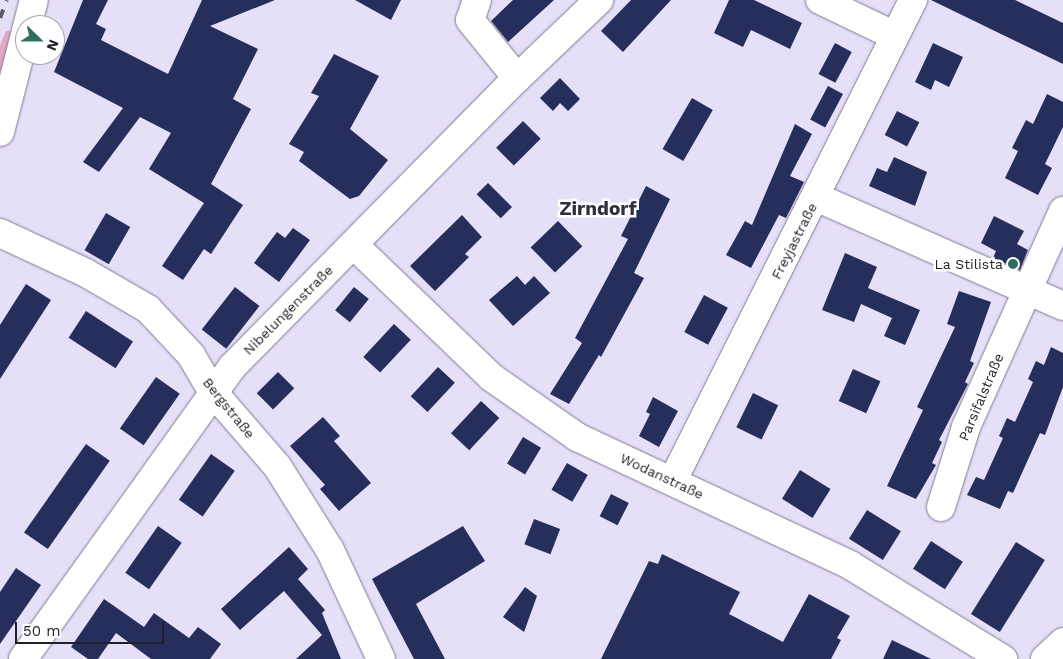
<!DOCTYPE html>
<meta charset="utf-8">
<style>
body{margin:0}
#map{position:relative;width:1063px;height:659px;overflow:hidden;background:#e6dff8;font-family:"Work Sans",sans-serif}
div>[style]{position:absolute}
.green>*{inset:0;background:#e4a8c6}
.building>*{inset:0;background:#262e5b;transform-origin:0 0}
.roads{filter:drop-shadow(0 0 1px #817b92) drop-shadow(0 0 1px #817b92)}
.minor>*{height:28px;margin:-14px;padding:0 14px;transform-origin:14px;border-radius:14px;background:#fff}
.rail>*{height:4px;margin-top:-2px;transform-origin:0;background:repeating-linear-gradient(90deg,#5b5765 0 9px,transparent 0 18px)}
.dots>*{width:14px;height:14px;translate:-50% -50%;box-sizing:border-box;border:2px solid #fff;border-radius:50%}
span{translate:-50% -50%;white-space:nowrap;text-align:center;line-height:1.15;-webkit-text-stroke:5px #fff;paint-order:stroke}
.street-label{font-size:14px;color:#221f28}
.poi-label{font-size:14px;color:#221f28}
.right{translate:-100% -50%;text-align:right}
.district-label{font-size:19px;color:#322c3f;font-weight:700}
.north{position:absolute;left:15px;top:15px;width:50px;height:50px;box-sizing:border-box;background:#fff;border:1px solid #a7a5a9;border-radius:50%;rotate:112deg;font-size:14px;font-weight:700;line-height:20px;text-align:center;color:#221f28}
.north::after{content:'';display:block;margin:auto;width:18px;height:22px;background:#2d6e5e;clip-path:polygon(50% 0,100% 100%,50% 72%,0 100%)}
.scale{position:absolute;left:15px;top:622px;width:149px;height:22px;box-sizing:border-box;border:2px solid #221f28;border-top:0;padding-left:6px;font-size:15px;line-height:18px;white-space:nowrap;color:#221f28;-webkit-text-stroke:4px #fff;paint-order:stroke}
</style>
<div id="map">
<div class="green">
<div style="clip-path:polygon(6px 31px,13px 31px,0 85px,0 45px)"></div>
</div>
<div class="building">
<div style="clip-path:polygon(83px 0,108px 0,96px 24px,106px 29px,101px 40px,168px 74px,202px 0,275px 0,210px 26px,258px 49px,233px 99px,251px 109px,211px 184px,243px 205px,211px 254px,204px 249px,183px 280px,162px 266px,204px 203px,149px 169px,171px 133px,140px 117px,99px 172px,83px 162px,123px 108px,54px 72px)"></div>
<div style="clip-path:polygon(355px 0,401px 0,391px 20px)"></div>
<div style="clip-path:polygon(513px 0,554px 0,508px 42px,491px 21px)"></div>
<div style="clip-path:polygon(631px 0,671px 0,623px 52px,601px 31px)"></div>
<div style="clip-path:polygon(729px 0,754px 0,802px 23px,790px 49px,751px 30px,743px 47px,714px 33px)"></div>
<div style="clip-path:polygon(931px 0,1015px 0,1063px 23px,1063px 64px)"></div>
<div style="left:835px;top:43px;width:19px;height:35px;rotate:28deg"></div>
<div style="clip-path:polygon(933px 43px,963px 57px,949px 87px,935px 80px,931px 90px,915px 82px)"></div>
<div style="clip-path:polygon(334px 54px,379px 76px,350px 129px,388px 160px,359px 196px,350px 199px,299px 161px,304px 152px,289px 144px,319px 96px,311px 93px)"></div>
<div style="clip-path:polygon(560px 78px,580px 99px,568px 111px,560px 103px,553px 111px,540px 98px)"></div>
<div style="left:828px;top:86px;width:17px;height:38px;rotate:28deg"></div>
<div style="clip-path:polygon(1047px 94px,1063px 102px,1063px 127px,1045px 164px,1052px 168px,1038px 195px,1005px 178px,1018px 151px,1012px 148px,1026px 120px,1033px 124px)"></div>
<div style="left:692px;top:98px;width:24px;height:59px;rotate:30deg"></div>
<div style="left:897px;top:111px;width:25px;height:27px;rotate:27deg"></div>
<div style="left:523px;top:121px;width:25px;height:38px;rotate:45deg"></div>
<div style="clip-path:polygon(795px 124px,812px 134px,790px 176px,804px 182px,786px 218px,779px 215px,751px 268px,726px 255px,745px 221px,752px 225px)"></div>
<div style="clip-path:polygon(894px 157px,927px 172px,915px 206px,869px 186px,877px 168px,887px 172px)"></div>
<div style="left:488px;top:183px;width:34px;height:16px;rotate:45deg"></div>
<div style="clip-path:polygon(646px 186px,670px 199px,634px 273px,644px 278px,601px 357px,599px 355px,569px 404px,550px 394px,582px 343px,575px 338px,628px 239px,621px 236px)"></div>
<div style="left:106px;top:213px;width:28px;height:43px;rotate:30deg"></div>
<div style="clip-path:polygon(462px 215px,482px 237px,465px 254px,469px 257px,435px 291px,410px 266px)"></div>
<div style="clip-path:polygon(994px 216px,1024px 231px,1017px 244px,1028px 250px,1020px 270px,993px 258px,996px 251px,981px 243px)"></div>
<div style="left:558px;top:221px;width:35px;height:38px;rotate:46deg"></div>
<div style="clip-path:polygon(293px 228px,310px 240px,279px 282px,254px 263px,277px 232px,285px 238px)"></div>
<div style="clip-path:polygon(845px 253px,877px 267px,868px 288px,920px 310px,905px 345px,884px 336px,892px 318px,861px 304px,854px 322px,822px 310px)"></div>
<div style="clip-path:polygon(517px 276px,525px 285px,534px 276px,550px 293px,513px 326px,489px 300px)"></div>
<div style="clip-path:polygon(26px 284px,51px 300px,0 379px,0 325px)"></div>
<div style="left:235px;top:287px;width:31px;height:54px;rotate:38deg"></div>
<div style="left:354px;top:287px;width:19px;height:30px;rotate:39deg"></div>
<div style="clip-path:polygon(959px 291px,991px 302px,970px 361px,974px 363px,965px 382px,968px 384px,939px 440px,942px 442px,932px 463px,936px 465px,916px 499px,887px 486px,923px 410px,917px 407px,955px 327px,947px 324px)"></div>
<div style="left:704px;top:295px;width:27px;height:42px;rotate:28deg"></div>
<div style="left:86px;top:311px;width:56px;height:32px;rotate:33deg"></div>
<div style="left:394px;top:324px;width:23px;height:45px;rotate:43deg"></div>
<div style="clip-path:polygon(1051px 347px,1063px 353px,1063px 387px,1045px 435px,1040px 433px,1013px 493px,1008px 491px,1000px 509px,967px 495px,976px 477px,984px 480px,1003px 438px,999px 436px,1007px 418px,1015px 422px,1033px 382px,1028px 379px,1036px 361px,1044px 365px)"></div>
<div style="left:438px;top:367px;width:23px;height:40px;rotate:43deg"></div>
<div style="left:853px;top:369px;width:30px;height:35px;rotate:24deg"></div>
<div style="left:278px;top:372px;width:23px;height:30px;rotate:45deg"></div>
<div style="left:156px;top:377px;width:29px;height:63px;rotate:35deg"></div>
<div style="left:753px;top:393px;width:28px;height:38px;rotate:26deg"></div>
<div style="clip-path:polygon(653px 397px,678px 411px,659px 447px,639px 436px,650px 414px,646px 412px)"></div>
<div style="left:481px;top:401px;width:25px;height:44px;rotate:43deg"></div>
<div style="clip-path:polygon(323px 417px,340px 436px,334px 441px,371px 483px,339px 511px,320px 489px,325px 485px,290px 446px)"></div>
<div style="left:523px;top:437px;width:21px;height:31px;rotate:31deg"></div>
<div style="left:86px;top:444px;width:29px;height:108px;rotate:35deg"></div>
<div style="left:211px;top:454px;width:29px;height:56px;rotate:35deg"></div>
<div style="left:567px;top:463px;width:24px;height:31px;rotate:30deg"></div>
<div style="left:800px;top:470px;width:36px;height:34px;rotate:32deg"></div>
<div style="left:611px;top:494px;width:20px;height:25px;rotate:27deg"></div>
<div style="left:867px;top:510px;width:40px;height:34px;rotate:32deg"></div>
<div style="left:534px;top:519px;width:28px;height:27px;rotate:21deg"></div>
<div style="left:158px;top:526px;width:29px;height:57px;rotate:35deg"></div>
<div style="clip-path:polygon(463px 526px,485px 561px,416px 604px,445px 659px,414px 659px,372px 579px)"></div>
<div style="left:931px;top:541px;width:38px;height:33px;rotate:33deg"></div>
<div style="left:1016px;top:542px;width:34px;height:85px;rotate:32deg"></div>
<div style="clip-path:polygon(289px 547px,308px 569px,298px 579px,325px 610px,322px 613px,341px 659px,296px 659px,322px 635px,284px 591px,240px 630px,221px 609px)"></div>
<div style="clip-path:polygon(662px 554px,740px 592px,729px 614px,783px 642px,809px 594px,850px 616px,837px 638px,841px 640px,831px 659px,601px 659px,649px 561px,658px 564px)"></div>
<div style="clip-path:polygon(16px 568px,41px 585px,0 644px,0 592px)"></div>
<div style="clip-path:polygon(525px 587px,537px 596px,524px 632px,503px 617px)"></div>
<div style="clip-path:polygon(104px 599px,144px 627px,154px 613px,189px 638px,198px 627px,221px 644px,210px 659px,151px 659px,116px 633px,98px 659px,88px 659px,71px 647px)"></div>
<div style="clip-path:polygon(892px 640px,931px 659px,883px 659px)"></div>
</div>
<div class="roads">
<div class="minor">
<div style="left:477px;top:0;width:21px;rotate:109deg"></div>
<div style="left:470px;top:20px;width:75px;rotate:51deg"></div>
<div style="left:820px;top:0;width:83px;rotate:25.6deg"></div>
<div style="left:0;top:132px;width:136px;rotate:-75.6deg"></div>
<div style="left:816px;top:197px;width:270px;rotate:23.8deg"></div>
<div style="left:0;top:233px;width:95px;rotate:24.9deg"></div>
<div style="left:86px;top:273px;width:72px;rotate:30.1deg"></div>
<div style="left:148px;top:309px;width:63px;rotate:46.9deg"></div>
<div style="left:191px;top:355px;width:42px;rotate:59.7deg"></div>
<div style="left:212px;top:391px;width:99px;rotate:49.1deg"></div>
<div style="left:277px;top:466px;width:99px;rotate:57.8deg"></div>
<div style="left:330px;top:550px;width:120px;rotate:64.9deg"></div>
<div style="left:354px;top:245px;width:190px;rotate:43.9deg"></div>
<div style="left:491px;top:377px;width:105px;rotate:34.9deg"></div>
<div style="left:577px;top:437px;width:302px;rotate:25.1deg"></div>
<div style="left:850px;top:565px;width:180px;rotate:31.6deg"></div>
<div style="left:673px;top:480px;width:537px;rotate:-63.43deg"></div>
<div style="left:941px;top:507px;width:84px;rotate:-72.6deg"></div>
<div style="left:966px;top:427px;width:237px;rotate:-65.8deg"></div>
<div style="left:23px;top:659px;width:360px;rotate:-54.4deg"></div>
<div style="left:233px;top:366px;width:392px;rotate:-45.4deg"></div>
<div style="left:508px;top:87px;width:126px;rotate:-43.7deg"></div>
<div style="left:1045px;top:659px;width:25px;rotate:-43deg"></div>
</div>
</div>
<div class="rail">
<div style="left:0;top:18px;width:19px;rotate:-69deg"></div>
</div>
<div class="dots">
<div style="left:1013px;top:264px;background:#2d6e5e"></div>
</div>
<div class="street-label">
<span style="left:794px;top:241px;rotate:-63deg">Freyjastraße</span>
<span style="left:288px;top:310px;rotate:-45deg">Nibelungenstraße</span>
<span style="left:981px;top:397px;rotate:-67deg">Parsifalstraße</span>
<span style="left:229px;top:408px;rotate:51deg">Bergstraße</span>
<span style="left:662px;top:476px;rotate:25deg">Wodanstraße</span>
</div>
<div class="poi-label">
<span class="right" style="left:1003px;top:264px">La Stilista</span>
</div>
<div class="district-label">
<span style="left:598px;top:209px">Zirndorf</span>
</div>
<div class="north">N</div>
<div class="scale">50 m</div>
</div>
